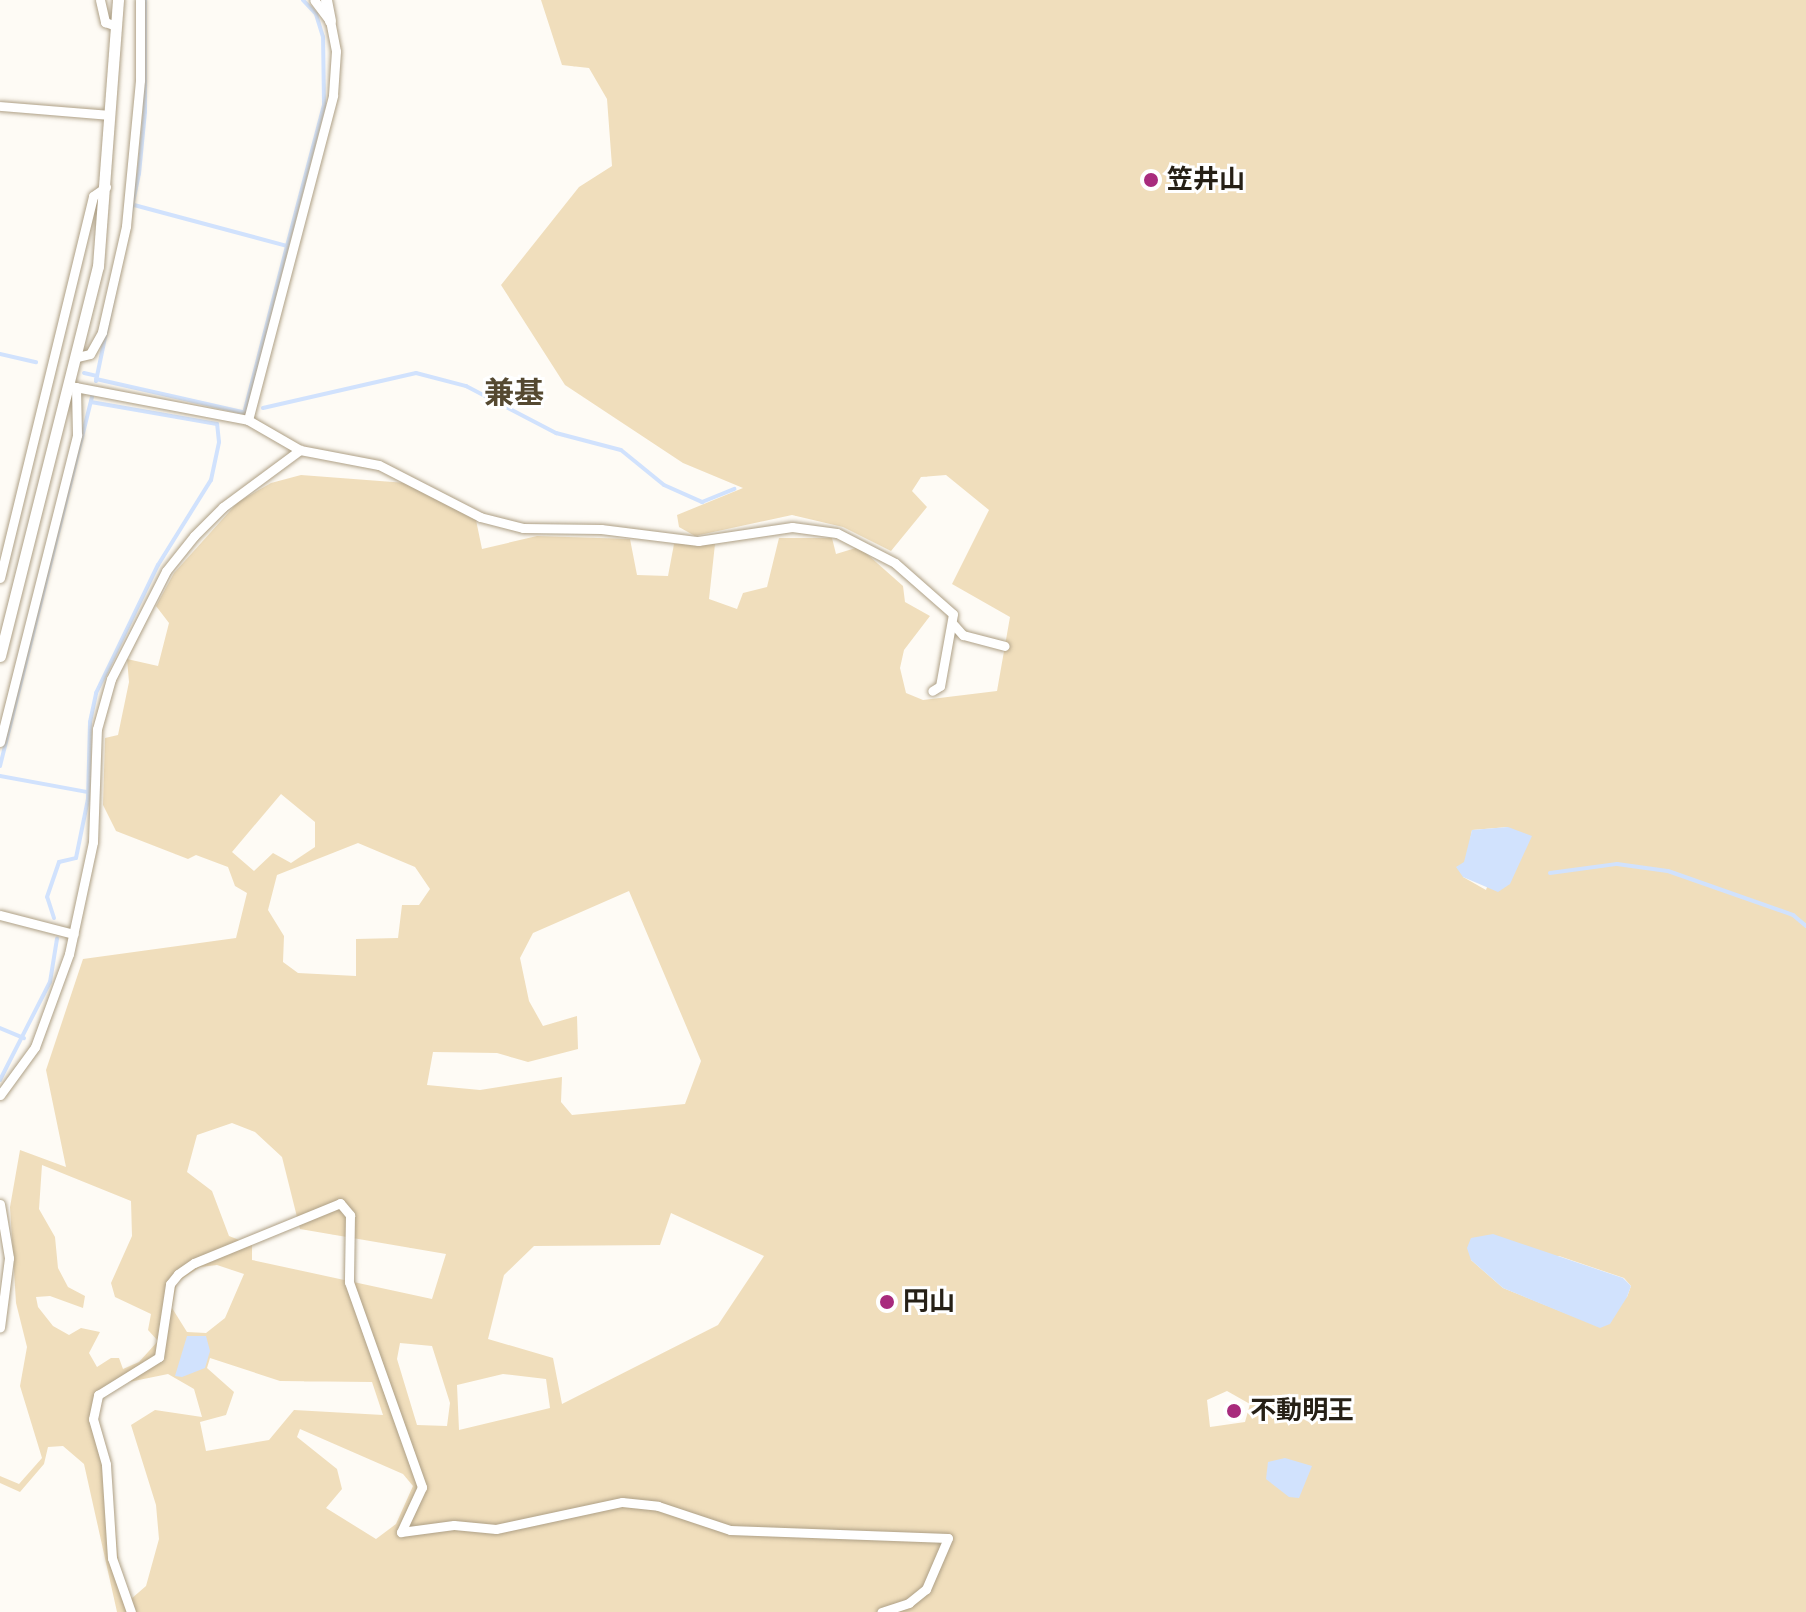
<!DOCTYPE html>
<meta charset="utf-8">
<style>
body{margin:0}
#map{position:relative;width:1806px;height:1612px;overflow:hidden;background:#fefbf5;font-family:"Asap Condensed","Noto Sans JP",sans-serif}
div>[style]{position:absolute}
.green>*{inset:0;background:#f0debc}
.water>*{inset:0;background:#d1e2fd}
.stream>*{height:4px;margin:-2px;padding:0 2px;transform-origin:2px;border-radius:2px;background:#d1e2fd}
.roads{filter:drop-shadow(0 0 2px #aea086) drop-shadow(0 0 2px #aea086)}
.minor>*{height:9px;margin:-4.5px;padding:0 4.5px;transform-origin:4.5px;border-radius:4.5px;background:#fff}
.tertiary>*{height:11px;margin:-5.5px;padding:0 5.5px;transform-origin:5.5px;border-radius:5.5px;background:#fff}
.dots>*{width:22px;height:22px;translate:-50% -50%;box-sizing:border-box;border:4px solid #fff;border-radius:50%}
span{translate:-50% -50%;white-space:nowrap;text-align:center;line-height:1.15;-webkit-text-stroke:6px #fff;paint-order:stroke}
.poi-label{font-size:26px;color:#262016;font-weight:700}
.left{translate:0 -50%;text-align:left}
.quarter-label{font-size:30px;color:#554931;font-weight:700}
</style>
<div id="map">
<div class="green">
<div style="clip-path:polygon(evenodd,541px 0,1806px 0,1806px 1612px,117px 1612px,84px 1464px,63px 1446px,48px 1447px,44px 1464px,20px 1492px,0 1483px,0 1476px,19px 1484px,42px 1458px,20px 1386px,27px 1347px,16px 1303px,10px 1207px,20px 1150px,66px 1167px,46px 1070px,83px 959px,236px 938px,247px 893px,235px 886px,228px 867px,196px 855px,188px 859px,116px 831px,103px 805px,105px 738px,118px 735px,129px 682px,127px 659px,158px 666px,169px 623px,156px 606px,174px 573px,238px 502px,271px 483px,301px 475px,406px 483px,476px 520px,482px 549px,537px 536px,630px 539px,637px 575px,668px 576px,674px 544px,715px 544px,709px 599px,737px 609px,743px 593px,767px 587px,779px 538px,832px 538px,836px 554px,859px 547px,903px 586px,905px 602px,930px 616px,904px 650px,900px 668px,906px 693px,923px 700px,997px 691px,1010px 617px,952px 584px,989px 510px,946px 475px,921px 477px,912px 491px,927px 507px,891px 551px,843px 527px,792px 515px,695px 536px,679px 527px,677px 515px,743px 488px,683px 463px,565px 385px,501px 285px,579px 187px,612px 166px,607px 99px,589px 68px,562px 65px,541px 0,281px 794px,315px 822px,315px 847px,291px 863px,273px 853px,254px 871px,232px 852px,281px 794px,541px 0,1508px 827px,1486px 890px,1463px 877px,1472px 830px,1508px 827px,541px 0,358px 843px,415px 867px,430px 889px,419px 905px,402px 905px,398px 938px,356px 939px,356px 976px,298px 973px,283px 962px,284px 936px,268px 910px,277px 875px,358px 843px,541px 0,629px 891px,701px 1061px,685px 1104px,572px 1115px,561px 1102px,562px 1077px,480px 1090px,427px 1085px,433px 1052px,497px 1053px,528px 1062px,578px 1049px,577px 1016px,543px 1026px,529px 1001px,520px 958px,533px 933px,629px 891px,541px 0,232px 1123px,255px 1132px,282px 1157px,300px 1229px,446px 1254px,432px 1299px,252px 1260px,252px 1245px,229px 1236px,212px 1191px,187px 1172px,197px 1135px,232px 1123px,541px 0,42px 1165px,131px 1201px,132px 1236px,111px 1283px,115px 1297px,151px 1314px,148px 1330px,158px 1341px,139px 1362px,123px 1369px,119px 1358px,111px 1358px,97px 1367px,89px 1353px,100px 1332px,81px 1328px,69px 1335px,53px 1326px,38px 1307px,36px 1297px,50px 1296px,83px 1308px,85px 1296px,68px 1287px,58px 1268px,55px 1237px,39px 1209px,42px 1165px,541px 0,671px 1213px,764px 1256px,718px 1325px,562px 1404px,553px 1358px,488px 1339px,504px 1275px,534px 1246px,660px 1245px,671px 1213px,541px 0,1559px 1256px,1624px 1278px,1631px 1286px,1627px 1297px,1575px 1317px,1503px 1288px,1471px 1260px,1559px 1256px,541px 0,217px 1265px,244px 1274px,225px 1318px,206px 1333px,187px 1332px,172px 1308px,177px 1282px,200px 1267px,217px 1265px,541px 0,400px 1343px,432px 1346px,450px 1403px,447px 1426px,417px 1425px,397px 1359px,400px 1343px,541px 0,210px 1358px,280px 1381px,372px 1382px,383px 1415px,294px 1410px,269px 1440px,206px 1451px,200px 1422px,226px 1415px,234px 1392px,207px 1368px,210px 1358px,541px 0,168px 1374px,194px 1389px,202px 1417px,155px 1410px,131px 1425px,156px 1505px,159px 1539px,146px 1586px,131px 1599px,120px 1575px,108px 1454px,96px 1411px,99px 1398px,124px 1383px,168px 1374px,541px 0,503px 1374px,546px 1379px,550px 1408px,459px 1430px,457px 1385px,503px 1374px,541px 0,1227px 1391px,1250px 1404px,1245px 1422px,1210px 1427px,1207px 1400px,1227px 1391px,541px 0,300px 1429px,403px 1474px,413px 1486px,396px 1524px,376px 1539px,326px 1508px,342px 1489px,337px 1469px,297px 1437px,300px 1429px)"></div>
</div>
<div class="water">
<div style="clip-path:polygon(1508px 827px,1532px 836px,1510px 884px,1498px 892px,1463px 877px,1456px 867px,1464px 862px,1472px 830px)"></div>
<div style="clip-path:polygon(1493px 1234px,1623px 1278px,1631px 1286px,1627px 1297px,1610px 1324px,1600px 1328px,1503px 1288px,1471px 1260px,1467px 1248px,1471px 1238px)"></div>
<div style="clip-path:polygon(187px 1336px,206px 1336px,210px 1351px,205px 1368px,182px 1377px,175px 1376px)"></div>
<div style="clip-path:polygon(1285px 1458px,1312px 1466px,1299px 1498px,1289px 1497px,1266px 1479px,1268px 1462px)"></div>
</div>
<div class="stream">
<div style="left:134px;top:205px;width:158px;rotate:15deg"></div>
<div style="left:287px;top:246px;width:172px;rotate:104.4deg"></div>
<div style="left:287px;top:246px;width:146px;rotate:-75.3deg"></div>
<div style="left:324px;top:105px;width:68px;rotate:-90.8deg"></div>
<div style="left:323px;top:37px;width:24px;rotate:-107deg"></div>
<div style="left:316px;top:14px;width:19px;rotate:-133deg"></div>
<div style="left:0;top:354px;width:37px;rotate:13deg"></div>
<div style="left:84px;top:373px;width:13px;rotate:13deg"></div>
<div style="left:96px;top:379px;width:151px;rotate:12.7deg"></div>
<div style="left:96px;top:381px;width:211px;rotate:-78.3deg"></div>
<div style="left:139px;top:174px;width:62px;rotate:-84.5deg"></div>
<div style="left:145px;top:112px;width:112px;rotate:-90deg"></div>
<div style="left:263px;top:408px;width:157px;rotate:-12.9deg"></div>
<div style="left:416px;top:373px;width:52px;rotate:14.6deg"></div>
<div style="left:466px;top:386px;width:102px;rotate:27.6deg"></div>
<div style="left:556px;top:433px;width:67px;rotate:14.7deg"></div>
<div style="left:621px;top:450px;width:55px;rotate:39.1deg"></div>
<div style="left:664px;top:485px;width:42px;rotate:24.1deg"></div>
<div style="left:702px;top:502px;width:35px;rotate:-22deg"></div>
<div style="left:0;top:766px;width:381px;rotate:-76deg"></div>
<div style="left:0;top:776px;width:88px;rotate:10.4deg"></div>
<div style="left:1550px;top:873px;width:68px;rotate:-7.7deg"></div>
<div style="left:1617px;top:864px;width:51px;rotate:7.8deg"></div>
<div style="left:1668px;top:871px;width:133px;rotate:19.4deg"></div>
<div style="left:1793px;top:915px;width:17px;rotate:40deg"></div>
<div style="left:54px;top:918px;width:22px;rotate:-108deg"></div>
<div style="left:47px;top:897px;width:37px;rotate:-71deg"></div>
<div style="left:59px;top:862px;width:17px;rotate:-13deg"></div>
<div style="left:76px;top:858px;width:60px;rotate:-78.5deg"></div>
<div style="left:88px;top:799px;width:77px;rotate:-88.5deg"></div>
<div style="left:90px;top:722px;width:30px;rotate:-78deg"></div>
<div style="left:96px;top:693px;width:142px;rotate:-64.2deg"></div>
<div style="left:158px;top:565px;width:100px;rotate:-58.1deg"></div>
<div style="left:211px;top:480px;width:39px;rotate:-78deg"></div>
<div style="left:219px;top:442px;width:18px;rotate:-96deg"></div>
<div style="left:217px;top:424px;width:128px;rotate:-170.1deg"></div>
<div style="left:0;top:1028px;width:26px;rotate:23deg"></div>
<div style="left:0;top:1080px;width:110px;rotate:-63deg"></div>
<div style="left:50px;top:982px;width:44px;rotate:-80.8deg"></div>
</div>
<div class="roads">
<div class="minor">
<div style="left:100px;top:0;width:23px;rotate:77deg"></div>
<div style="left:105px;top:22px;width:12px;rotate:20deg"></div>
<div style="left:0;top:106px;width:109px;rotate:4.7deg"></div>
<div style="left:77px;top:357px;width:13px;rotate:-13deg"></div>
<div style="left:90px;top:354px;width:25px;rotate:-61deg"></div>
<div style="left:102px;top:332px;width:109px;rotate:-77.2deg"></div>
<div style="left:126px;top:226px;width:147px;rotate:-84.5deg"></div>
<div style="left:140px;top:80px;width:80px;rotate:-90deg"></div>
<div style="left:70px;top:386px;width:181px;rotate:10.8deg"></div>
<div style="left:248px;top:420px;width:60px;rotate:30deg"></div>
<div style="left:300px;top:450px;width:80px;rotate:10.8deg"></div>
<div style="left:379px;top:465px;width:114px;rotate:27.2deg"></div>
<div style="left:480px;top:517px;width:44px;rotate:14.3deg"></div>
<div style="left:523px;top:528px;width:78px;rotate:0.7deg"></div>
<div style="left:601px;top:529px;width:98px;rotate:7.1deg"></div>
<div style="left:698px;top:541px;width:95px;rotate:-8.5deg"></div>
<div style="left:792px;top:527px;width:45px;rotate:7.6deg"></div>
<div style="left:837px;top:533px;width:65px;rotate:27.3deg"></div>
<div style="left:895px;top:563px;width:77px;rotate:41.3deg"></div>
<div style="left:953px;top:614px;width:73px;rotate:100.2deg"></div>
<div style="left:940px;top:686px;width:9px;rotate:148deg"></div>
<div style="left:248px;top:420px;width:336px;rotate:-75.3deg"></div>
<div style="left:333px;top:95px;width:44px;rotate:-86.1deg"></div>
<div style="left:336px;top:51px;width:31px;rotate:-101deg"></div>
<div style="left:330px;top:21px;width:26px;rotate:-127deg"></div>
<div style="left:0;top:578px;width:393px;rotate:-76.3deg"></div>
<div style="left:93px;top:196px;width:16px;rotate:-35deg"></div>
<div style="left:953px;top:624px;width:15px;rotate:48deg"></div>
<div style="left:963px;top:635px;width:43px;rotate:14.7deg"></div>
<div style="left:0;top:742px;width:317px;rotate:-75.9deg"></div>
<div style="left:77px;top:435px;width:48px;rotate:-91.2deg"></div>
<div style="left:0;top:915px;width:76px;rotate:14.4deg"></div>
<div style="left:0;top:1095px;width:59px;rotate:-53.9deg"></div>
<div style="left:35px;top:1047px;width:99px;rotate:-69.9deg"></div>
<div style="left:69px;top:954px;width:115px;rotate:-77.9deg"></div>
<div style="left:93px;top:842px;width:113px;rotate:-88deg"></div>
<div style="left:97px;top:729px;width:52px;rotate:-74.4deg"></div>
<div style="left:111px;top:679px;width:121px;rotate:-63deg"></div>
<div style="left:166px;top:571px;width:45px;rotate:-51.3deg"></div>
<div style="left:194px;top:536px;width:41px;rotate:-45deg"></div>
<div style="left:223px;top:507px;width:96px;rotate:-36.5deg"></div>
<div style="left:0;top:1204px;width:55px;rotate:80.5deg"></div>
<div style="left:9px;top:1258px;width:70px;rotate:97.4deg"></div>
<div style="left:131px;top:1612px;width:57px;rotate:-109.4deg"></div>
<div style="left:112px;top:1558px;width:94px;rotate:-93.7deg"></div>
<div style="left:106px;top:1464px;width:47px;rotate:-106.1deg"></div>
<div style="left:93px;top:1419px;width:25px;rotate:-78deg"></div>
<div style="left:98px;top:1395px;width:72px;rotate:-31.9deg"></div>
<div style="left:159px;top:1357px;width:74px;rotate:-81.4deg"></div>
<div style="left:170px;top:1284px;width:13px;rotate:-51deg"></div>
<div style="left:178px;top:1274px;width:19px;rotate:-35deg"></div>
<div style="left:194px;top:1263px;width:158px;rotate:-22.3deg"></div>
<div style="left:340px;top:1203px;width:16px;rotate:50deg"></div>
<div style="left:350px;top:1215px;width:67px;rotate:90.9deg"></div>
<div style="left:349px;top:1282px;width:218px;rotate:70.4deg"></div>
<div style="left:422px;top:1487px;width:50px;rotate:115deg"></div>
<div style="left:401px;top:1532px;width:53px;rotate:-7.5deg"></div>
<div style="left:454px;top:1525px;width:42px;rotate:5.4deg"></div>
<div style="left:496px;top:1529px;width:129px;rotate:-12.1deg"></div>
<div style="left:622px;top:1502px;width:36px;rotate:6deg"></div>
<div style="left:658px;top:1506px;width:76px;rotate:18.4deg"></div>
<div style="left:730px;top:1530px;width:218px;rotate:2.1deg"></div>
<div style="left:948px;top:1538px;width:56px;rotate:113.3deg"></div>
<div style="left:926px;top:1589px;width:22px;rotate:141deg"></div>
<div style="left:909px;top:1603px;width:29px;rotate:162deg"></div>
</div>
<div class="tertiary">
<div style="left:326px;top:0;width:21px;rotate:79deg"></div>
<div style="left:0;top:656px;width:402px;rotate:-75.9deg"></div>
<div style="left:98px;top:266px;width:267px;rotate:-85.7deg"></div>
</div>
</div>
<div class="dots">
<div style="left:1151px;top:180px;background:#a82b7d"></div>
<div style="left:887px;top:1302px;background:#a82b7d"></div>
<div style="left:1234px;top:1411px;background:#a82b7d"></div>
</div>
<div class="poi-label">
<span class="left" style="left:1167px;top:180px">笠井山</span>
<span class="left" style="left:903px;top:1302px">円山</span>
<span class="left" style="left:1250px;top:1411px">不動明王</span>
</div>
<div class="quarter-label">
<span style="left:514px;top:392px">兼基</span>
</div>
</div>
